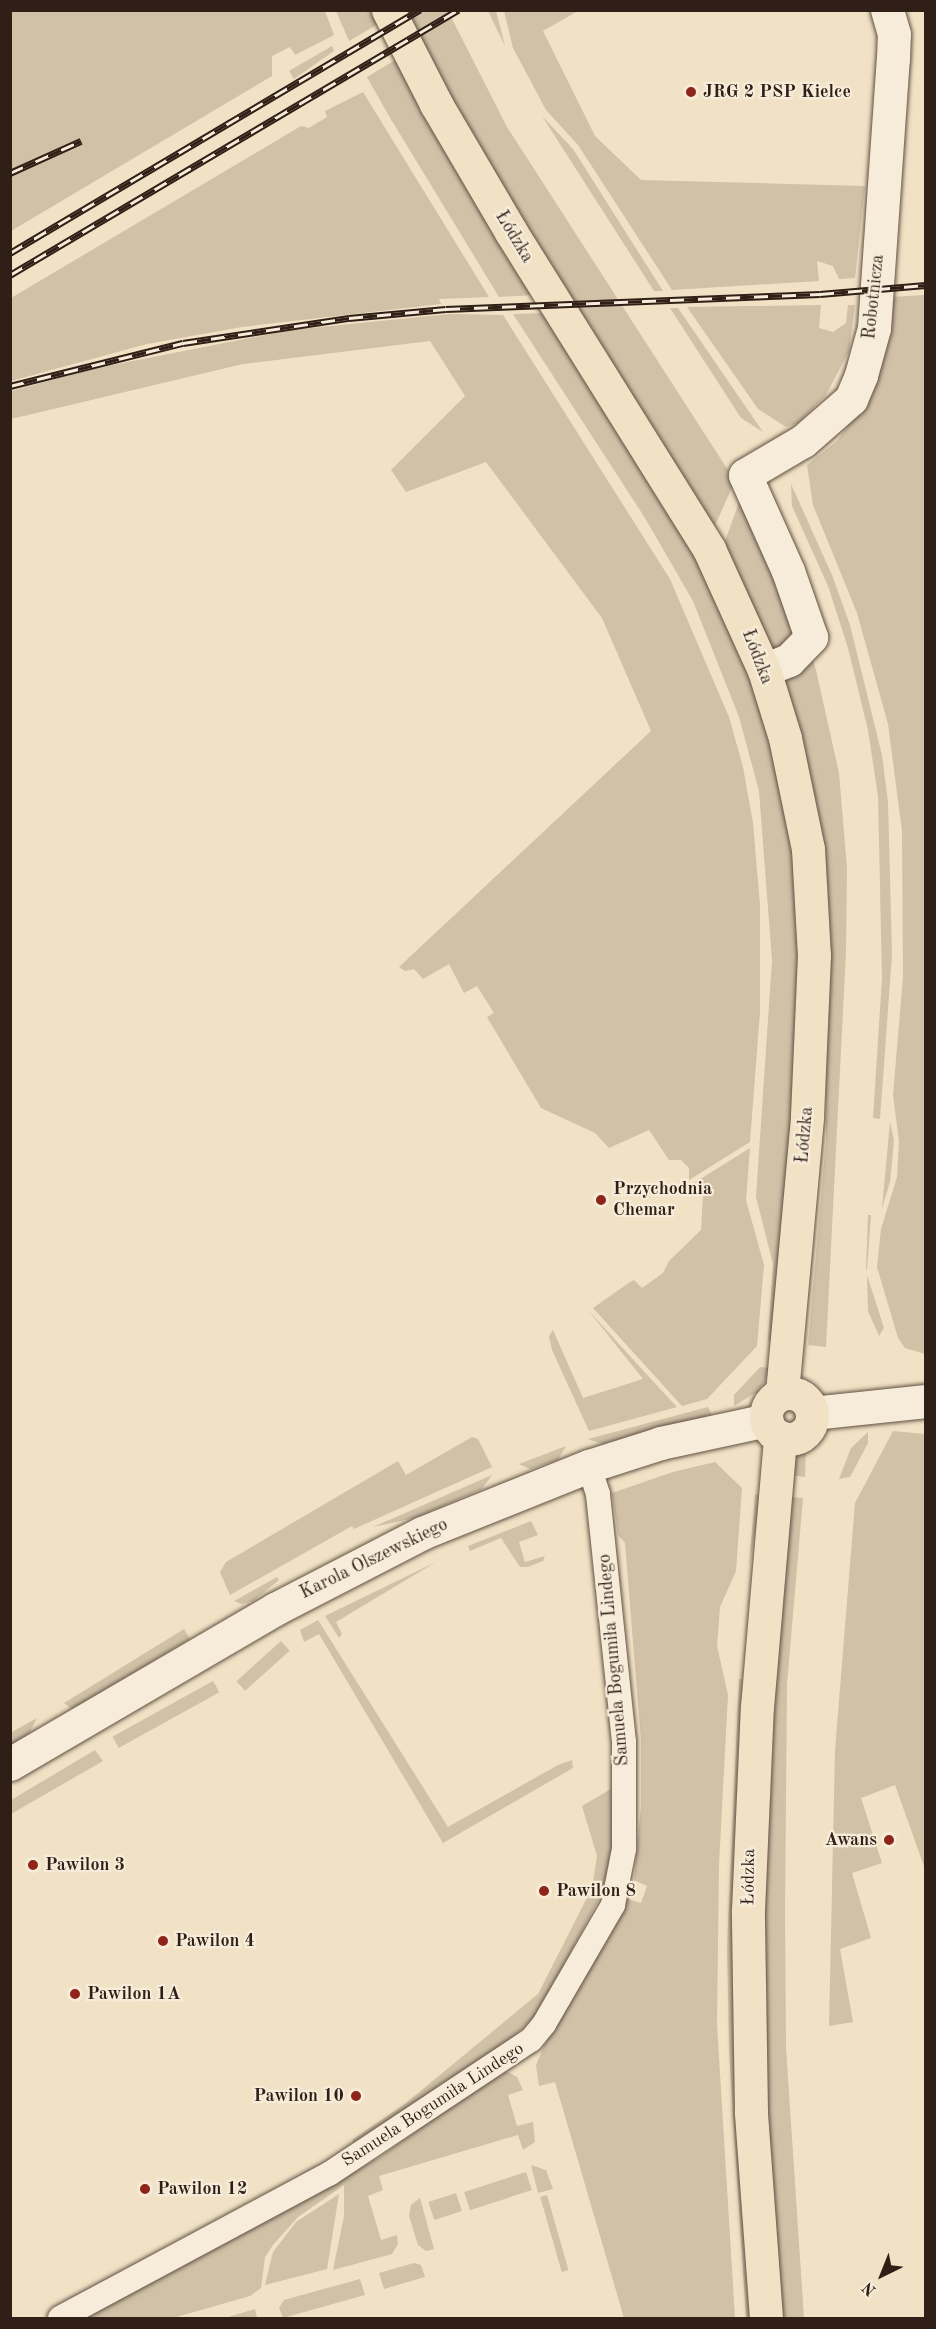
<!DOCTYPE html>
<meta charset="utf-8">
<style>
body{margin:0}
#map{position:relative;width:936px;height:2329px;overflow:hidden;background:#f1e2c5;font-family:"Old Standard TT",serif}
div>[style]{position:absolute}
.green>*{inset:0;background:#d0c1a7;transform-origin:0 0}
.roads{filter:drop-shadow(0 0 2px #605042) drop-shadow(0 0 2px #605042)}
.street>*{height:24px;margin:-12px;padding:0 12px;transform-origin:12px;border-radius:12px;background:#f6ecd9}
.secondary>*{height:33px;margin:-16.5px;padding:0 16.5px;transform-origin:16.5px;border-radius:16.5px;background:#f6ecd9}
.primary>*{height:33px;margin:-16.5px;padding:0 16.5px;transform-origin:16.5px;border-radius:16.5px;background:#f1e2c5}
.primary>.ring{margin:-16.5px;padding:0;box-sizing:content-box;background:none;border:33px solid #f1e2c5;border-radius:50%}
.rail>*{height:7px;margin-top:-3.5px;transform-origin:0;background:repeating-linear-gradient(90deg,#f6ecd9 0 14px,#301f17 0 28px);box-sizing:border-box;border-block:2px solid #301f17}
.dots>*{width:16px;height:16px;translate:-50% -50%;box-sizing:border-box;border:3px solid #f6ecd9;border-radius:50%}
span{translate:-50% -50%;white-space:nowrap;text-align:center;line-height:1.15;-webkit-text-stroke:4.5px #f6ecd9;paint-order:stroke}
.poi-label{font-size:18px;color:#301f17;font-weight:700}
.left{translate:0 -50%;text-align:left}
.right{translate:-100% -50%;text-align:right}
.street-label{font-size:18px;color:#301f17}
.frame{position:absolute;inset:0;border:12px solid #301f17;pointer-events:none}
.north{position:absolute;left:852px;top:2245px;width:60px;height:60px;-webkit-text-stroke:4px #f6ecd9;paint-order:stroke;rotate:223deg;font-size:16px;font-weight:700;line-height:24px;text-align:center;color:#301f17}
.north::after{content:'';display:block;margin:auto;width:21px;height:27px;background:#301f17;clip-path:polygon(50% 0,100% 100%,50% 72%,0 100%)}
</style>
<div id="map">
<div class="green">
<div style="clip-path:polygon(10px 11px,325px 11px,334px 35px,295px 55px,290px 47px,272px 56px,272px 76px,11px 231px)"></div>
<div style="clip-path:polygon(336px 11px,371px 11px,378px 24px,349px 41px)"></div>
<div style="clip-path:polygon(400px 11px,448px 11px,507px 127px,735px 481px,712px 532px,449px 109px)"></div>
<div style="clip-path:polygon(488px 11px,496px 11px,505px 46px)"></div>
<div style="clip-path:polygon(504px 11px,578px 11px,543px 31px,595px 136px,641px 180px,865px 186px,855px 278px,839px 279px,833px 266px,817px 261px,819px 281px,672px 290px,578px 145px,546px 110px,513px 48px)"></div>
<div style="clip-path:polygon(332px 46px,334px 51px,294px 79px,289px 71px)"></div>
<div style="clip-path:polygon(397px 59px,534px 295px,499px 297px,386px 111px,367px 77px)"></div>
<div style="clip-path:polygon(363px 92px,489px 297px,439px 299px,441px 304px,242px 327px,147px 344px,11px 381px,11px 298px,301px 126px,309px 128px,327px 117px,325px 111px)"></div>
<div style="clip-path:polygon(542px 116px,573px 149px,663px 291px,654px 291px)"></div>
<div style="clip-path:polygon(925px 295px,925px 1354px,905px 1348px,898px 1338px,877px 1267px,881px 1229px,897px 1177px,899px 1141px,893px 1095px,903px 977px,902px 831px,888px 724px,857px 613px,813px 505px,807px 465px,837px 441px,867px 399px,891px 297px)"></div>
<div style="clip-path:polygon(821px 305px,819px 328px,833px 332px,846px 323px,848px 305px,855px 305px,849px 351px,826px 395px,798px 423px,786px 427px,758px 409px,687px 307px)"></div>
<div style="clip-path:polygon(670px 308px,678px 308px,763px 432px,741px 418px)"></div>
<div style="clip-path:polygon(547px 313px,677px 522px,734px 629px,779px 764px,799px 892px,799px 1039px,771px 1344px,768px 1340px,773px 1264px,756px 1197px,772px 960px,759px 791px,739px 717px,693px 601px,645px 518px,513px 314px)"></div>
<div style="clip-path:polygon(449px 314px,503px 315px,670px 579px,729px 717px,743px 767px,753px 823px,760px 905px,760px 1012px,750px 1142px,689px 1180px,689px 1168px,681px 1160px,669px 1160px,649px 1130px,609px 1148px,595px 1133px,541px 1108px,487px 1017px,494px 1013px,477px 986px,464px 993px,449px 964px,423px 979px,414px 969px,405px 971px,399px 967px,651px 731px,602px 618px,486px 462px,406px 492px,391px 470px,465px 396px,430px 341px,243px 364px,11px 419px,11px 391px,97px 368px,291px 330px)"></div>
<div style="clip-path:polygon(791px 484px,832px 575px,850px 625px,882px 755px,888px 802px,892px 955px,880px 1119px,873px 1118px,882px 978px,878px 796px,868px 730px,848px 648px,828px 586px,792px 506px)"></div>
<div style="clip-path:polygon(742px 494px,798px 612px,816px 670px,839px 773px,847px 868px,846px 951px,826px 1347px,808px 1345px,826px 1140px,826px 949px,724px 544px)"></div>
<div style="clip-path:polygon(890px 1122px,894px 1140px,890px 1182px,882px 1208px)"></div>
<div style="clip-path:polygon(750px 1148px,746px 1200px,764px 1265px,757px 1346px,707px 1399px,682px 1406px,593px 1308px,630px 1282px,634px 1280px,642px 1288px,663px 1273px,669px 1261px,701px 1230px,703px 1196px,697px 1190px,686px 1188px)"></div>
<div style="clip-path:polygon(868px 1215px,871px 1215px,867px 1270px,866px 1269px)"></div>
<div style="clip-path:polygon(867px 1275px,884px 1328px,879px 1336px,868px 1311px)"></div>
<div style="clip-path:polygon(588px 1310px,649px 1377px,677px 1407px,589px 1431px,552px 1350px,549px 1336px,553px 1330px,583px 1398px,643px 1379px)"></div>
<div style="clip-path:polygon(760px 1367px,772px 1368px,765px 1381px,757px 1392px,734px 1406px,734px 1395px)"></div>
<div style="clip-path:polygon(708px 1407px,712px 1415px,602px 1444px,588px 1439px)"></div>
<div style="clip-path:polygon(893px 1431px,925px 1434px,925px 1869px,895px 1785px,861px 1798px,882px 1863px,852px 1873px,871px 1938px,840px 1949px,853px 2022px,829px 2026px,835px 1750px,855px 1503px)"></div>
<div style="clip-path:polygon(868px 1432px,868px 1443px,850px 1477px,839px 1479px,851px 1448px)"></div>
<div style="clip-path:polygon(472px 1437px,478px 1439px,492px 1467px,354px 1529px,352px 1526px,230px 1595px,220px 1572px,226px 1562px,398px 1461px,406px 1475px)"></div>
<div style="clip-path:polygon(802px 1439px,806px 1444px,805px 1477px,789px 1475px,796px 1443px)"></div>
<div style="clip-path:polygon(566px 1446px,558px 1460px,530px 1469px,519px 1464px)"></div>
<div style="clip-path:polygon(715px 1462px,742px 1488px,736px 1571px,720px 1607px,717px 1646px,728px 1695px,719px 1865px,717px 2024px,735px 2318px,624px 2318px,555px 2082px,539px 2086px,536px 2065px,552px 2028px,570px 2004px,627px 1899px,641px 1903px,647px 1886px,634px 1880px,641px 1806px,641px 1741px,625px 1543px,618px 1535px,612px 1493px,673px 1472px)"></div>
<div style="clip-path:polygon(492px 1475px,482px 1489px,415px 1518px,373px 1527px)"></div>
<div style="clip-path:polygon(755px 1494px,761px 1495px,749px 1567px)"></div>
<div style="clip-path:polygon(787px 1497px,803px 1498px,787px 1684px,785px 1912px,786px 2048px,804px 2318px,779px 2318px,762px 2068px,762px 1879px)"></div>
<div style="clip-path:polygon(531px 1521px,538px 1535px,519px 1542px,525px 1562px,545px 1556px,543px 1561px,528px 1567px,520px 1567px,501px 1538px,470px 1551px,468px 1546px)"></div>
<div style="clip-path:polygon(436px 1562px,336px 1622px,342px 1634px,339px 1638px,325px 1616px)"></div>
<div style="clip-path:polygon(277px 1577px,279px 1580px,253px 1601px,242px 1604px,234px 1601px)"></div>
<div style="clip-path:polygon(318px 1620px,448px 1827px,558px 1765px,572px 1760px,573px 1768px,443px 1843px,319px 1634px,304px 1642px,300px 1630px)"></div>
<div style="clip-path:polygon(184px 1629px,190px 1639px,72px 1709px,64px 1703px)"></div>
<div style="left:281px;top:1641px;width:13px;height:60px;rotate:48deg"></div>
<div style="clip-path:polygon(739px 1679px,742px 1679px,744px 1702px,754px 2318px,746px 2318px,729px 2051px,727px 1947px)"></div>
<div style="left:213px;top:1681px;width:13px;height:115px;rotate:61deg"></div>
<div style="clip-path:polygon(37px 1718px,29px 1734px,11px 1745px,10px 1733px)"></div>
<div style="clip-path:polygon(95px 1750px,103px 1761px,11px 1814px,11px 1800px)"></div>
<div style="clip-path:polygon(611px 1789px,613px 1854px,601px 1895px,538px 2014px,509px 2041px,357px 2148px,352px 2140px,406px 2103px,538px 1994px,592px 1888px,597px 1856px,582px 1806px)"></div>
<div style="clip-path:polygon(506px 2071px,517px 2077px,523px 2090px,508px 2095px,517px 2126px,533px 2122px,535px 2142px,523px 2150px,518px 2135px,379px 2176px,383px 2190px,368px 2196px,381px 2240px,397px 2235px,398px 2244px,392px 2254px,333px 2270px,344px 2216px,344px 2185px,298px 2217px,273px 2245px,265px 2257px,261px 2288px,250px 2296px,173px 2318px,78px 2318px,379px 2158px,492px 2076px)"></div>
<div style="clip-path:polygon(531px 2165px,546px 2170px,553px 2189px,538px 2193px)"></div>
<div style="left:526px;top:2172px;width:19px;height:65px;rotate:72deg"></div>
<div style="left:456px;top:2193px;width:19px;height:29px;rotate:72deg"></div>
<div style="clip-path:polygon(339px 2194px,327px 2269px,265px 2285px,273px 2252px,296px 2222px)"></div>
<div style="left:547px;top:2195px;width:78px;height:7px;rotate:74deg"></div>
<div style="clip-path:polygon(420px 2198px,434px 2249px,426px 2251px,418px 2245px,409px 2216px,411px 2205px)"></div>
<div style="clip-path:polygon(414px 2263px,421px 2265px,425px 2277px,384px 2289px,379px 2273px)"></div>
<div style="clip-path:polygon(360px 2279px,365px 2295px,283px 2318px,279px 2308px,284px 2300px)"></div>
<div style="clip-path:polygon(255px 2309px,257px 2318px,225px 2318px)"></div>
</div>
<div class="roads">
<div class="street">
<div style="left:60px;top:2318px;width:305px;rotate:-28.2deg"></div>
<div style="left:329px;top:2174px;width:242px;rotate:-33.6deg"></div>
<div style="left:531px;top:2040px;width:21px;rotate:-51deg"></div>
<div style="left:544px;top:2024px;width:138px;rotate:-59.9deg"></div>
<div style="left:613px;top:1905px;width:57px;rotate:-78.9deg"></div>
<div style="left:624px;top:1849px;width:107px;rotate:-90deg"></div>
<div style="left:624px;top:1742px;width:249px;rotate:-96deg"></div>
<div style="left:598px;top:1494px;width:29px;rotate:-108deg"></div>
</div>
<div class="secondary">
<div style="left:764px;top:670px;width:27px;rotate:-22deg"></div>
<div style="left:789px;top:660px;width:32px;rotate:-46deg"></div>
<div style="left:811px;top:637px;width:70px;rotate:-109.2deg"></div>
<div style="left:788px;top:571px;width:105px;rotate:-114.1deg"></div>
<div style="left:745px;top:475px;width:67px;rotate:-30.4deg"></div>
<div style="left:803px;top:441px;width:64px;rotate:-41.2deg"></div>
<div style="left:851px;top:399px;width:26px;rotate:-67deg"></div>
<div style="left:861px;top:375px;width:49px;rotate:-74.5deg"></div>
<div style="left:874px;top:328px;width:270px;rotate:-86deg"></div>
<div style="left:893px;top:59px;width:25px;rotate:-88deg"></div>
<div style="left:894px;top:34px;width:25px;rotate:-106deg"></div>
<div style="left:812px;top:1413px;width:115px;rotate:-6deg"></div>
<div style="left:10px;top:1764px;width:307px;rotate:-30.3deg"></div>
<div style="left:275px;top:1609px;width:165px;rotate:-27.3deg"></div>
<div style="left:422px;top:1533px;width:180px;rotate:-21.9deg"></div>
<div style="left:589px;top:1466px;width:76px;rotate:-17.7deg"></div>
<div style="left:661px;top:1443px;width:108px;rotate:-12.2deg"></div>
</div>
<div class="primary">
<div style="left:388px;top:10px;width:106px;rotate:62.9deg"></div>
<div style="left:436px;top:104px;width:148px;rotate:59.6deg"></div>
<div style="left:511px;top:232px;width:374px;rotate:58deg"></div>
<div style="left:709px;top:549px;width:133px;rotate:65.6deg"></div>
<div style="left:764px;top:670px;width:71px;rotate:72.8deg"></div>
<div style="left:785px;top:738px;width:113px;rotate:78.3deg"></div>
<div style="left:808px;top:849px;width:106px;rotate:86.8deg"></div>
<div style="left:814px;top:955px;width:163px;rotate:92.5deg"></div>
<div style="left:807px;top:1118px;width:277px;rotate:95.2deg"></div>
<div class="ring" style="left:766px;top:1393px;width:13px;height:13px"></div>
<div style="left:766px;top:2318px;width:207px;rotate:-94.2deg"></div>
<div style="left:751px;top:2112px;width:202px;rotate:-90.9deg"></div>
<div style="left:748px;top:1910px;width:203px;rotate:-87.5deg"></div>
<div style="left:757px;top:1707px;width:271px;rotate:-85.1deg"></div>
</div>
</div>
<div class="rail">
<div style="left:10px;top:173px;width:78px;rotate:-24.3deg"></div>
<div style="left:10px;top:253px;width:477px;rotate:-30.7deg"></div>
<div style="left:10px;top:275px;width:521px;rotate:-30.61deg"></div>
<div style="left:10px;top:386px;width:178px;rotate:-14deg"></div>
<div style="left:183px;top:343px;width:168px;rotate:-8.6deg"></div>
<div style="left:349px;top:318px;width:97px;rotate:-5.3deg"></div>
<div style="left:446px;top:309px;width:374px;rotate:-2.3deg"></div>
<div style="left:820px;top:294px;width:106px;rotate:-4.9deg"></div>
</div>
<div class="dots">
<div style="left:691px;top:92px;background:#8f2418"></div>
<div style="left:601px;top:1200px;background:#8f2418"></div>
<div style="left:889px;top:1840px;background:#8f2418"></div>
<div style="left:33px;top:1865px;background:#8f2418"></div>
<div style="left:544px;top:1891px;background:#8f2418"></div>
<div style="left:163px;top:1941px;background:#8f2418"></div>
<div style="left:75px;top:1994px;background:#8f2418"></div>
<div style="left:356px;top:2096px;background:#8f2418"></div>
<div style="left:145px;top:2189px;background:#8f2418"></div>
</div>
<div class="poi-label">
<span class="left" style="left:703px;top:92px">JRG 2 PSP Kielce</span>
<span class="left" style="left:613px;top:1200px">Przychodnia<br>Chemar</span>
<span class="right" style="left:877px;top:1840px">Awans</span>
<span class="left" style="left:45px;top:1865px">Pawilon 3</span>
<span class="left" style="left:556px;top:1891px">Pawilon 8</span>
<span class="left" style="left:175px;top:1941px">Pawilon 4</span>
<span class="left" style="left:87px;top:1994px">Pawilon 1A</span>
<span class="right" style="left:344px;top:2096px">Pawilon 10</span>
<span class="left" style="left:157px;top:2189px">Pawilon 12</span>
</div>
<div class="street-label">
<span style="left:514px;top:237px;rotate:59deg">Łódzka</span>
<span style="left:874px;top:297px;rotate:-84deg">Robotnicza</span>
<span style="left:757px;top:657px;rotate:69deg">Łódzka</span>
<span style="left:805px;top:1135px;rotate:-85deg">Łódzka</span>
<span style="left:374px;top:1559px;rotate:-26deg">Karola Olszewskiego</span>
<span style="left:614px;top:1660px;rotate:-95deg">Samuela Bogumiła Lindego</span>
<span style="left:749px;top:1877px;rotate:-89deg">Łódzka</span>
<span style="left:433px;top:2105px;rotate:-33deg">Samuela Bogumiła Lindego</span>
</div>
<div class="frame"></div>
<div class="north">N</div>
</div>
